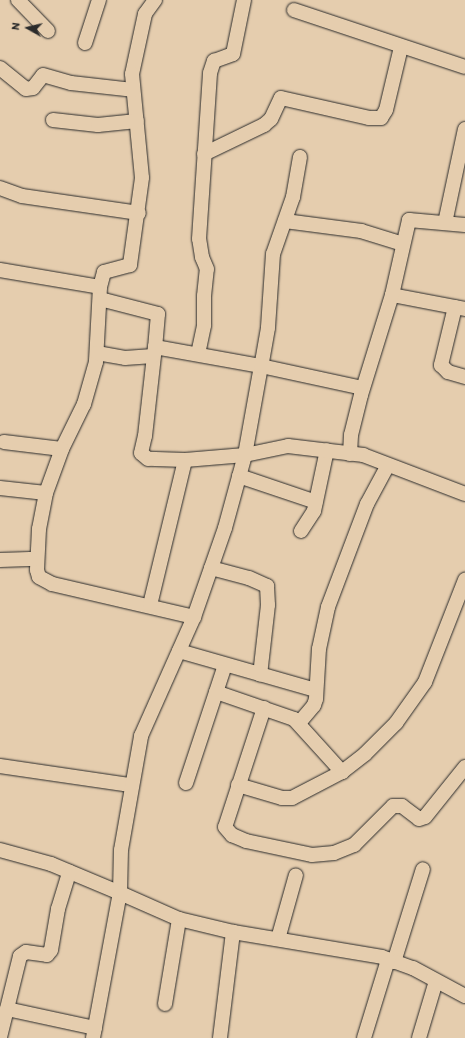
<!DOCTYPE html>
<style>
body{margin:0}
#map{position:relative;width:465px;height:1038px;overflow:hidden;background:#e5cdae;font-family:Itim,sans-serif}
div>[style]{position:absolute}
.roads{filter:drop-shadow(0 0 1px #2b2b2b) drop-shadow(0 0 1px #2b2b2b)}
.minor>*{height:14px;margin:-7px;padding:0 7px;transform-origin:7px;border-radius:7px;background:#e5cdae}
span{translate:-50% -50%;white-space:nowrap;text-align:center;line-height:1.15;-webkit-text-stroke:3px #e5cdae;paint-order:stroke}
.north{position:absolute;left:8px;top:8px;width:40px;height:40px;-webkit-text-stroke:3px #e5cdae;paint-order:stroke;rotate:278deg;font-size:11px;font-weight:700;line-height:16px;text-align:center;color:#2b2b2b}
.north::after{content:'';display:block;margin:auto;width:14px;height:18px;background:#2b2b2b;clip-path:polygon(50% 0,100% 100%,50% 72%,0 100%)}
</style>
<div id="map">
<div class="roads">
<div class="minor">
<div style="left:18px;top:0;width:43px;rotate:45.9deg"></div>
<div style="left:155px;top:0;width:17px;rotate:126deg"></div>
<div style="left:145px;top:14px;width:61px;rotate:102.2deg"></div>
<div style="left:132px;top:74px;width:104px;rotate:84.5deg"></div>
<div style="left:142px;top:178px;width:88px;rotate:97.9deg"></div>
<div style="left:130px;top:265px;width:27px;rotate:165deg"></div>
<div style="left:104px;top:272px;width:16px;rotate:105deg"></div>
<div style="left:100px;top:287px;width:75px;rotate:93.1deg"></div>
<div style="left:96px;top:362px;width:44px;rotate:105.9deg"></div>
<div style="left:84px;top:404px;width:50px;rotate:116.1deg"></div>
<div style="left:62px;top:449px;width:47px;rotate:110deg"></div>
<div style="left:46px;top:493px;width:37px;rotate:101deg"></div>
<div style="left:39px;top:529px;width:41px;rotate:92.8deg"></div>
<div style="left:37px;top:570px;width:7px;rotate:74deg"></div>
<div style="left:39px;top:577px;width:15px;rotate:28deg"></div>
<div style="left:52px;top:584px;width:146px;rotate:13.1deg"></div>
<div style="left:294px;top:10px;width:180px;rotate:18.4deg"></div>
<div style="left:85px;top:43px;width:45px;rotate:-72deg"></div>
<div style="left:0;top:68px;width:33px;rotate:39deg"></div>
<div style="left:26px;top:89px;width:7px;rotate:-8deg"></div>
<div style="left:33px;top:88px;width:16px;rotate:-52deg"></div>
<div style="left:43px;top:75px;width:29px;rotate:16deg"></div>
<div style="left:71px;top:83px;width:62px;rotate:6.4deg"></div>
<div style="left:53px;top:120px;width:45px;rotate:6.3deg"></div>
<div style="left:98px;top:125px;width:39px;rotate:-6deg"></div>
<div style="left:204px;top:154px;width:67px;rotate:-25.8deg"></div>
<div style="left:264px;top:125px;width:9px;rotate:-41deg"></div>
<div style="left:271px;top:119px;width:23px;rotate:-65deg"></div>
<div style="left:281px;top:98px;width:90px;rotate:12.8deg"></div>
<div style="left:369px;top:118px;width:12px"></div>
<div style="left:381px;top:118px;width:9px;rotate:-58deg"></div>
<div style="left:386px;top:110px;width:65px;rotate:-76.6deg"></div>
<div style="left:300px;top:157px;width:41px;rotate:99.9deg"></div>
<div style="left:293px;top:197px;width:60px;rotate:109.3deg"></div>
<div style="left:273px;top:254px;width:74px;rotate:93.9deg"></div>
<div style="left:268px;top:328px;width:39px;rotate:100deg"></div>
<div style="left:261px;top:366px;width:90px;rotate:100.2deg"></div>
<div style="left:245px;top:455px;width:60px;rotate:175.2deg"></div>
<div style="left:185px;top:460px;width:37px;rotate:-178deg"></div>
<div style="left:148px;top:459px;width:9px;rotate:-139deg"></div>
<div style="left:141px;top:453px;width:17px;rotate:-77deg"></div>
<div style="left:145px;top:436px;width:90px;rotate:-83.6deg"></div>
<div style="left:155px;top:347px;width:108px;rotate:10.2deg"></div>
<div style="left:261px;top:366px;width:104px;rotate:12.2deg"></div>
<div style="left:0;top:188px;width:23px;rotate:20deg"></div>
<div style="left:22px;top:196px;width:118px;rotate:8.3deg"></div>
<div style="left:285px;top:221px;width:77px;rotate:7.5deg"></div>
<div style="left:361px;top:231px;width:44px;rotate:17.2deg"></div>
<div style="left:445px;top:223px;width:96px;rotate:-78deg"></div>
<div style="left:0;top:270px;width:101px;rotate:9.6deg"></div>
<div style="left:392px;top:295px;width:74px;rotate:10.9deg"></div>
<div style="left:100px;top:299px;width:60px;rotate:14.5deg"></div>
<div style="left:158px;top:314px;width:33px;rotate:95deg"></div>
<div style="left:455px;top:307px;width:60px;rotate:103.6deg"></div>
<div style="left:441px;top:365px;width:10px;rotate:45deg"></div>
<div style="left:448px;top:372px;width:18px;rotate:16deg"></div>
<div style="left:97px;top:353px;width:28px;rotate:10deg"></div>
<div style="left:125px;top:358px;width:28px;rotate:-4deg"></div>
<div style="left:198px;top:354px;width:30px;rotate:-78deg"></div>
<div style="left:204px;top:325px;width:29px;rotate:-90deg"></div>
<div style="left:204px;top:296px;width:27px;rotate:-84deg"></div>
<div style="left:207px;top:269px;width:13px;rotate:-113deg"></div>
<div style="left:202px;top:257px;width:18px;rotate:-99deg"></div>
<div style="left:199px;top:239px;width:166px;rotate:-86.2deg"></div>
<div style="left:210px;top:73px;width:13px;rotate:-72deg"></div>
<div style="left:214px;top:61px;width:20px;rotate:-20deg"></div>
<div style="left:233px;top:54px;width:55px;rotate:-78.5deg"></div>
<div style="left:4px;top:442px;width:58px;rotate:6.9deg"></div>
<div style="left:350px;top:454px;width:19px;rotate:-87deg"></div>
<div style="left:351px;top:435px;width:41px;rotate:-76deg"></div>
<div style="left:361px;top:395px;width:105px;rotate:-72.8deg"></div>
<div style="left:392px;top:295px;width:77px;rotate:-77.2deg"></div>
<div style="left:409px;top:220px;width:56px;rotate:5.1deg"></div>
<div style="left:239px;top:476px;width:81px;rotate:18.7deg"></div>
<div style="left:0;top:488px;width:46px;rotate:6.2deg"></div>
<div style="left:301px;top:531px;width:24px;rotate:-57deg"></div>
<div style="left:314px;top:511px;width:62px;rotate:-78deg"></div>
<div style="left:0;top:560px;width:37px;rotate:-2deg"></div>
<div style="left:211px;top:568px;width:39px;rotate:15deg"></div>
<div style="left:249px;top:578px;width:20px;rotate:24deg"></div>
<div style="left:267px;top:586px;width:19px;rotate:87deg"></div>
<div style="left:268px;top:605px;width:70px;rotate:96.5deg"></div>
<div style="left:150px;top:605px;width:149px;rotate:-76.4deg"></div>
<div style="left:179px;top:651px;width:142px;rotate:15.9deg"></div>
<div style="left:216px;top:692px;width:83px;rotate:19.1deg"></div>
<div style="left:294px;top:719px;width:72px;rotate:47.8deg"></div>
<div style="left:264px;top:708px;width:125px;rotate:108.1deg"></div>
<div style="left:225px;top:827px;width:11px;rotate:49deg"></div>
<div style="left:232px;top:835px;width:15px;rotate:23deg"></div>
<div style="left:246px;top:841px;width:67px;rotate:12deg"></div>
<div style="left:312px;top:855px;width:22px;rotate:-5deg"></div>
<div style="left:334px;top:853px;width:22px;rotate:-22deg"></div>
<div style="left:354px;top:845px;width:55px;rotate:-45deg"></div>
<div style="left:393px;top:806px;width:9px"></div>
<div style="left:402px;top:806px;width:21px;rotate:37deg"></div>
<div style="left:419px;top:819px;width:6px;rotate:-18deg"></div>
<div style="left:425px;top:817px;width:64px;rotate:-51.3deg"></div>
<div style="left:299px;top:723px;width:23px;rotate:-50deg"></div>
<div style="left:314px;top:705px;width:6px;rotate:-72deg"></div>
<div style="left:316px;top:699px;width:50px;rotate:-86.6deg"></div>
<div style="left:319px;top:649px;width:43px;rotate:-77.9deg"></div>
<div style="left:328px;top:607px;width:110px;rotate:-69.3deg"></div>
<div style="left:367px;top:504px;width:44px;rotate:-61.7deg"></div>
<div style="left:0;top:766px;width:132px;rotate:8.3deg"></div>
<div style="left:186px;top:783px;width:124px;rotate:-71.7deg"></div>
<div style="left:238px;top:785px;width:46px;rotate:16.5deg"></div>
<div style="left:282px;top:798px;width:10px"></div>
<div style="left:292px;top:798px;width:56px;rotate:-27.5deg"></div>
<div style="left:342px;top:772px;width:29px;rotate:-38deg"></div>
<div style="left:365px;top:754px;width:44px;rotate:-45deg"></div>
<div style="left:396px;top:723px;width:50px;rotate:-54.7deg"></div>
<div style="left:425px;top:682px;width:110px;rotate:-68.6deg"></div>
<div style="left:0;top:850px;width:53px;rotate:15.4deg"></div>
<div style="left:51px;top:864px;width:75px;rotate:22.8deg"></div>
<div style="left:120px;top:893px;width:43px;rotate:-88.7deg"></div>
<div style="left:121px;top:850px;width:116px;rotate:-80deg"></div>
<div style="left:141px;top:736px;width:130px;rotate:-66deg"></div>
<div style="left:194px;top:617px;width:94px;rotate:-70.8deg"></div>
<div style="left:225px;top:528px;width:76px;rotate:-74.7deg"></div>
<div style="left:245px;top:455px;width:44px;rotate:-11.8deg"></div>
<div style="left:288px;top:446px;width:76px;rotate:6.8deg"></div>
<div style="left:363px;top:455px;width:109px;rotate:20.9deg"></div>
<div style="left:278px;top:939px;width:66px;rotate:-74.3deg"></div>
<div style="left:394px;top:962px;width:97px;rotate:-72.7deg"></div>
<div style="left:165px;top:1004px;width:86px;rotate:-80.6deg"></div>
<div style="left:7px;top:1009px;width:90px;rotate:12.2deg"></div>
<div style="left:0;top:1037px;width:83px;rotate:-76.1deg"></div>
<div style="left:20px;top:956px;width:7px;rotate:-34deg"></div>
<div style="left:26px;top:952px;width:21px;rotate:8deg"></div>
<div style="left:47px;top:955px;width:6px;rotate:-51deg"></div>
<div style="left:51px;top:950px;width:42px;rotate:-80.3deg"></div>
<div style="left:58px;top:909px;width:39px;rotate:-73deg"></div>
<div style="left:93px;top:1038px;width:147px;rotate:-79.5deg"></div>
<div style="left:120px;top:893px;width:64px;rotate:23.8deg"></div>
<div style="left:179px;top:919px;width:56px;rotate:13.5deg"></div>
<div style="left:220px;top:1038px;width:107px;rotate:-83deg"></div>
<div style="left:233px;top:932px;width:151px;rotate:9.5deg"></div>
<div style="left:382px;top:957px;width:33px;rotate:20deg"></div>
<div style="left:413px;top:968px;width:59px;rotate:28.3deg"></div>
<div style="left:364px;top:1038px;width:82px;rotate:-72.9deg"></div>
<div style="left:419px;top:1038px;width:59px;rotate:-73.4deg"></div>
</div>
</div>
<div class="north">N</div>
</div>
